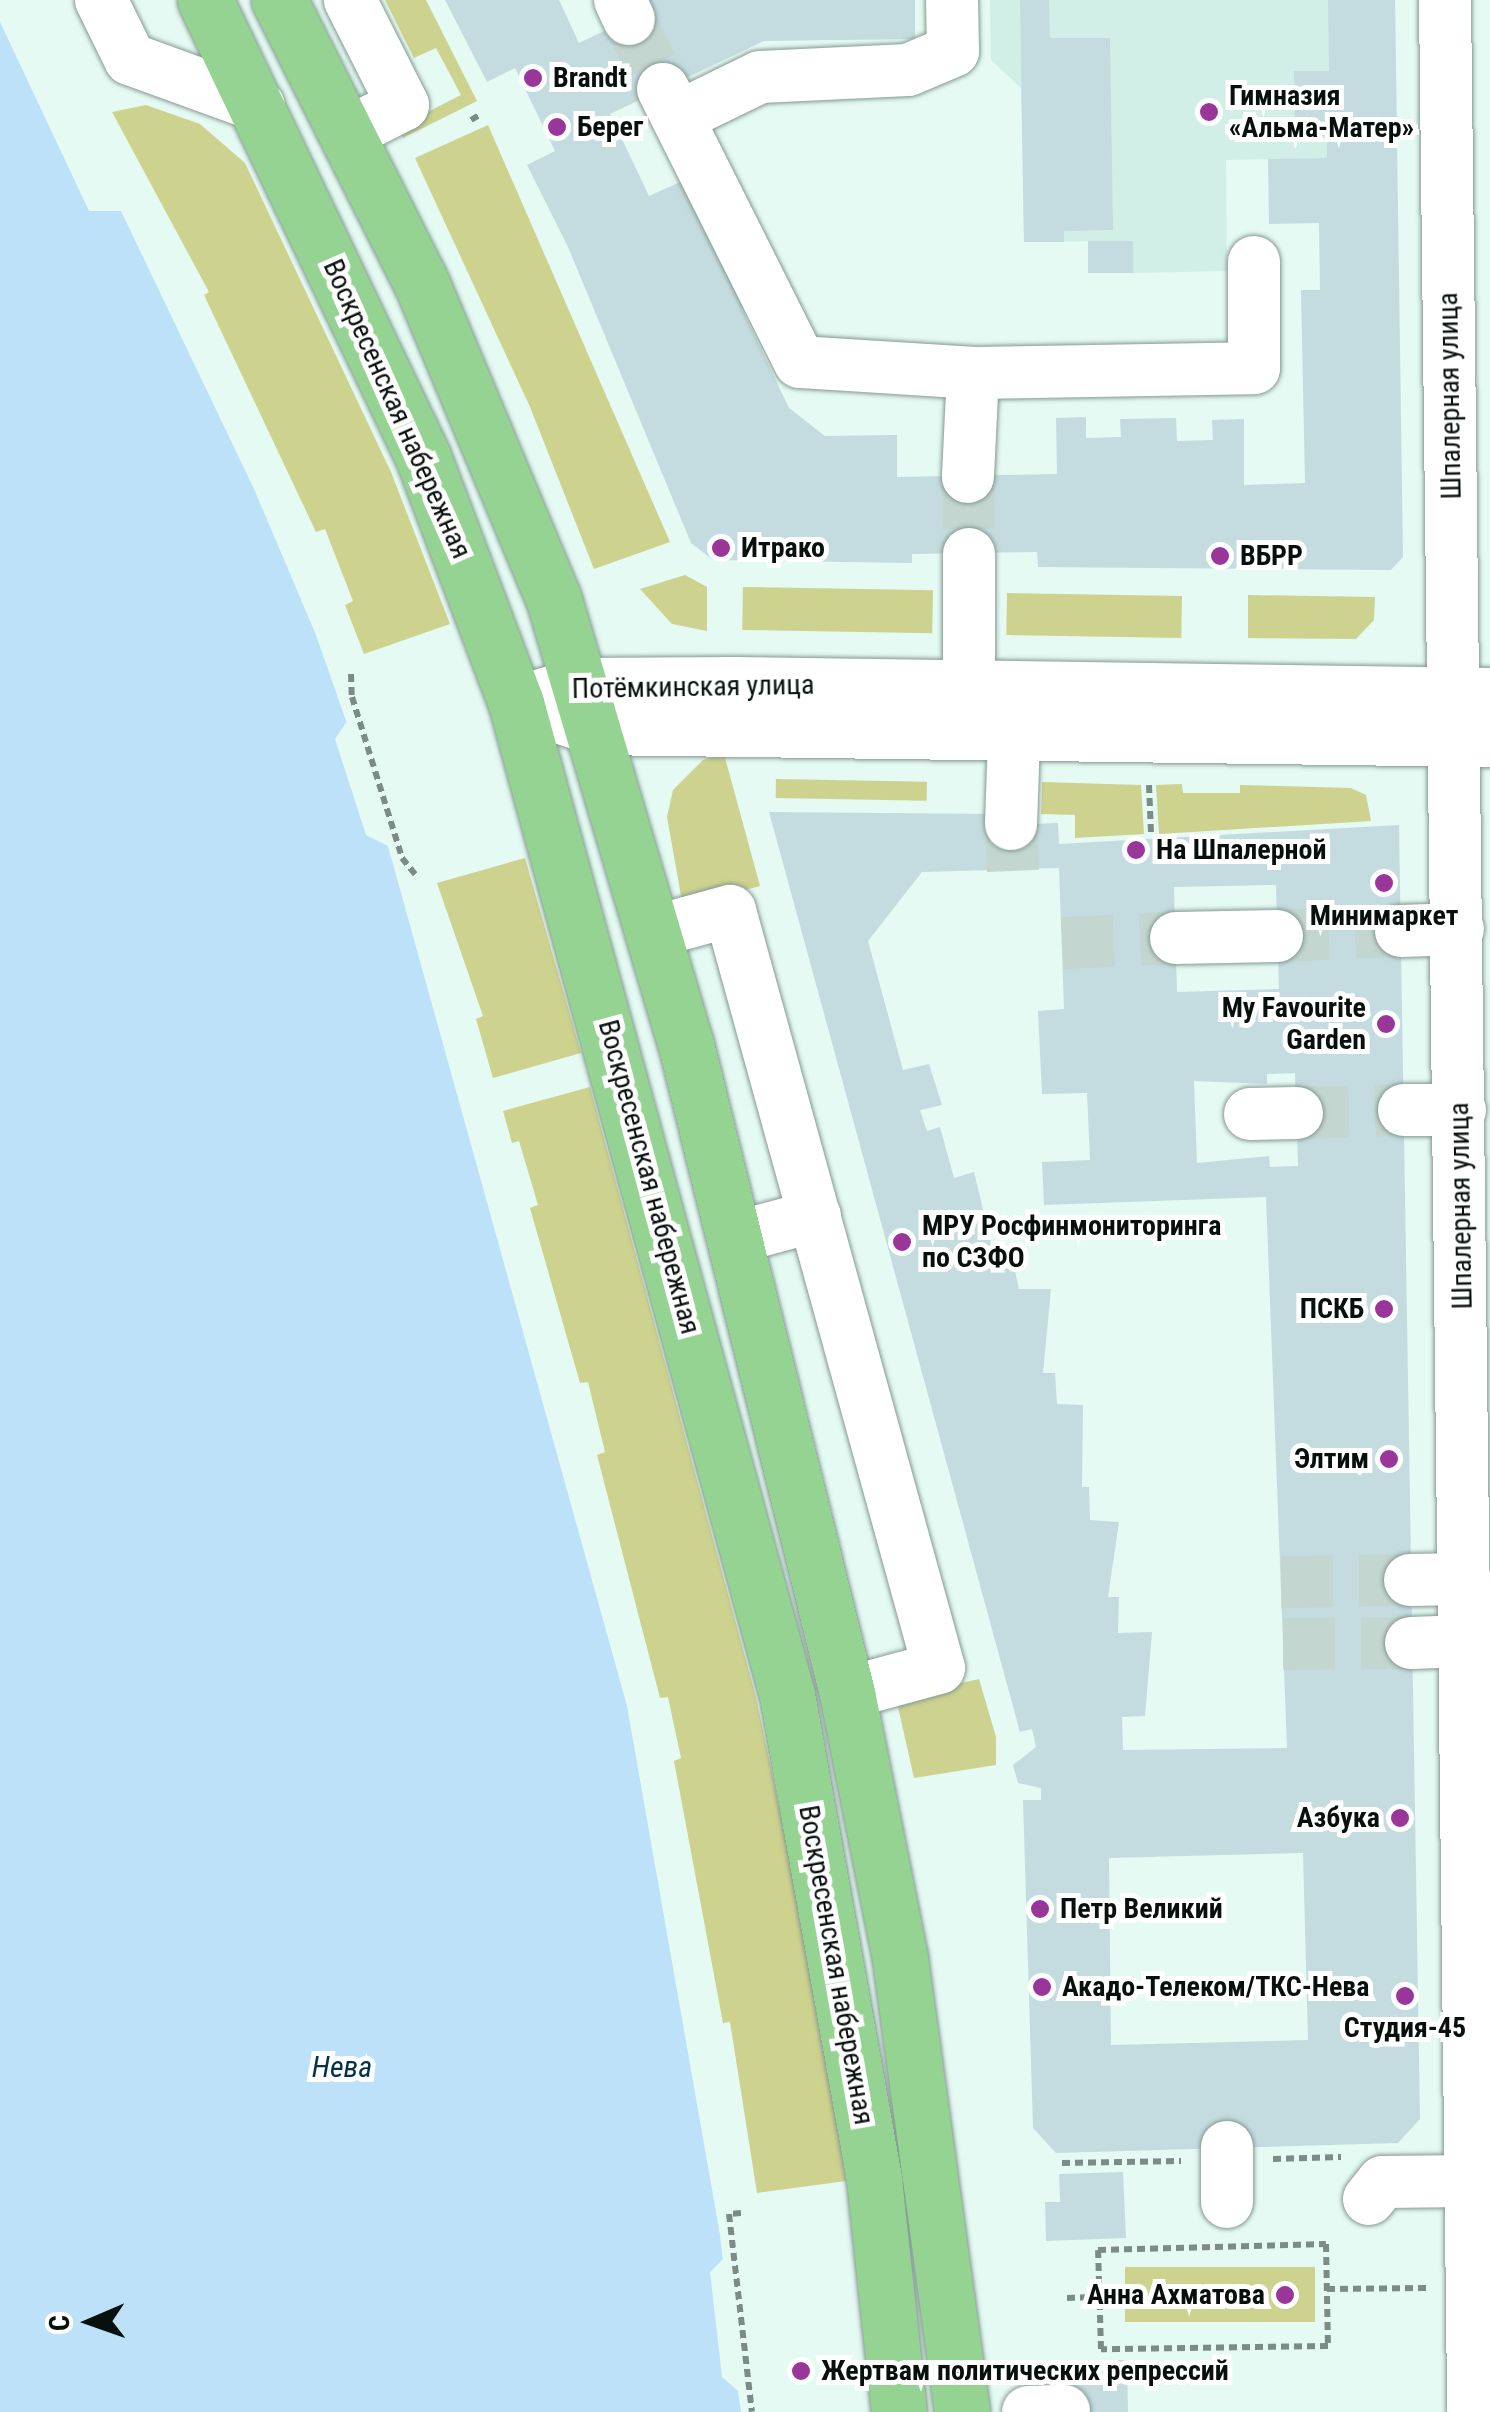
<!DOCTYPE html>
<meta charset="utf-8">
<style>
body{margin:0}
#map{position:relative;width:1490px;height:2412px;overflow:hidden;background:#e4faf3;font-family:"Roboto Condensed",sans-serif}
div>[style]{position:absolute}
.built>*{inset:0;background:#d1efe6}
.green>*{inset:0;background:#cdd28f;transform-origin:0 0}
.water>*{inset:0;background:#bce1f9}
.pier>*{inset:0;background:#e4faf3}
.building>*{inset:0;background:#c4dcdf;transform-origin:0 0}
.minor-tunnel>*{height:52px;margin-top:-26px;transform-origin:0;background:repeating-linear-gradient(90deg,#c3d7d0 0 52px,transparent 0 78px)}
.path>*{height:6px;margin-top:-3px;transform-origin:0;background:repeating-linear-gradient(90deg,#7c8b86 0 8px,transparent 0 13px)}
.roads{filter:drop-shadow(0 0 2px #859992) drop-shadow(0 0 2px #859992)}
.minor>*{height:52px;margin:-26px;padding:0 26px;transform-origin:26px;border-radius:26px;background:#fff}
.major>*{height:55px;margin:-27.5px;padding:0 27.5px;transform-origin:27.5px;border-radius:27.5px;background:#94d391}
.dots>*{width:28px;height:28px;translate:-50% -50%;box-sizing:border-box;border:5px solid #fff;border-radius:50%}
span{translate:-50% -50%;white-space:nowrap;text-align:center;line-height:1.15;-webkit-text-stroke:10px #fff;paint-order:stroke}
.poi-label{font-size:28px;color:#08100d;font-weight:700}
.left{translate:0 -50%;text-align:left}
.right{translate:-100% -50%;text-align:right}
.street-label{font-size:28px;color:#08100d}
.water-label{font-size:30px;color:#013248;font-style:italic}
.north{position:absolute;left:40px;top:2272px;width:100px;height:100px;-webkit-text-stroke:8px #fff;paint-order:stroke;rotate:268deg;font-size:28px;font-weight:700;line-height:40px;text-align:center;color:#08100d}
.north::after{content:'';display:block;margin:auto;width:35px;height:45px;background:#08100d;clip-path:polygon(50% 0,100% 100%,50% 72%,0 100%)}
</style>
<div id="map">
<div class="built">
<div style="clip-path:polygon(990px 0,1395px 0,1397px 155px,1355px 155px,1327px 137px,1327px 158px,1226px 160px,1227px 271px,1133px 273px,1132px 241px,1024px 242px,1021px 88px,991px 60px)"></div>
</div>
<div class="green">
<div style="clip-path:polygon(385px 0,426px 0,477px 101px,403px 138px,398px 127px,461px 95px,436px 48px,414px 58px)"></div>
<div style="clip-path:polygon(146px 105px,200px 124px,245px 163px,391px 472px,450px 624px,364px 654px,345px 605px,353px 601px,325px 529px,316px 532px,204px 295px,209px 292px,112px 112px)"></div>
<div style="clip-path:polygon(488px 125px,670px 542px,594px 569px,530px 407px,415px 158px)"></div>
<div style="clip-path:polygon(685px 575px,707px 587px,707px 631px,672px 624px,640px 589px)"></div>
<div style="left:743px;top:587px;width:190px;height:43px;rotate:1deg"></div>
<div style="left:1007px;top:593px;width:175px;height:42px;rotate:1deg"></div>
<div style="clip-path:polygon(1248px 595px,1375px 597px,1374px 620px,1356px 639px,1248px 638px)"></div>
<div style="clip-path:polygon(724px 754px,760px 886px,683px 907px,667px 817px,673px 790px,703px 760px)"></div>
<div style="left:776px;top:779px;width:151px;height:19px;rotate:1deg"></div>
<div style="clip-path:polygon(1042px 782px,1141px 785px,1144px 834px,1075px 838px,1075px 815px,1041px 814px)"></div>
<div style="clip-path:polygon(1182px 784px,1183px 793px,1240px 793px,1240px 785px,1351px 788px,1366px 795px,1371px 821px,1159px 834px,1156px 785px)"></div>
<div style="clip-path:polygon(525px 858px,581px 1053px,493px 1078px,476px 1019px,483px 1016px,437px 883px)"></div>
<div style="clip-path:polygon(590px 1087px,756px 1697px,814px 1974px,846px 2181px,757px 2193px,730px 2022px,723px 2023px,674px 1761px,681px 1758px,668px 1697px,660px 1698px,597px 1455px,605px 1452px,588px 1382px,580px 1383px,530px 1208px,538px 1205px,519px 1141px,512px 1143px,503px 1111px)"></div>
<div style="clip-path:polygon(979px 1679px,996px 1737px,996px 1765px,914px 1778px,896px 1698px)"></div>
<div style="left:1315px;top:2267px;width:55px;height:190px;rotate:90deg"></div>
</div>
<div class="water">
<div style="clip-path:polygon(0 22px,89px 211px,121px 211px,254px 489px,316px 635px,381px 821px,627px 1706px,720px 2235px,741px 2412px,0 2412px)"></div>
</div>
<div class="pier">
<div style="clip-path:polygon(345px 699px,386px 820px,392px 861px,388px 846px,366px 835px,335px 739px,347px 721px)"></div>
<div style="clip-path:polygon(720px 2235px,731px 2281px,741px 2412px,738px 2391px,722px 2377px,710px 2272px,723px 2259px)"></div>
</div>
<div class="building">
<div style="clip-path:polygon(445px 0,559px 0,579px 43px,650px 9px,646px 0,915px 0,915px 39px,764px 41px,610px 114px,649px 196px,689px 178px,760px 300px,742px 309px,789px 408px,825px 436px,897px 435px,897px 477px,1057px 474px,1056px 418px,1086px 417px,1086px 438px,1121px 437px,1120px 419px,1176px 418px,1177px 441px,1213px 440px,1212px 420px,1244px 419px,1244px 485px,1305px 483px,1301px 290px,1320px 290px,1319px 223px,1269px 224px,1268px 159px,1327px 158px,1327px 137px,1295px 137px,1294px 71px,1329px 71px,1328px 0,1395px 0,1403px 557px,1391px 570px,1038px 567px,1037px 552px,912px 554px,912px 563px,713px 560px,691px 543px,568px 247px,527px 165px,555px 151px,515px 68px,487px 82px)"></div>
<div style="clip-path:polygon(1020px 0,1049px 0,1050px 38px,1110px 38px,1113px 230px,1064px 231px,1064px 242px,1024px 242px)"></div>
<div style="left:1088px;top:241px;width:45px;height:32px"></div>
<div style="clip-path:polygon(evenodd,769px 812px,996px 814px,997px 825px,1058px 823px,1059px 844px,1399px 825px,1420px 2119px,1398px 2143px,1056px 2153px,1033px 2128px,1023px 1800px,1041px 1800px,1041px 1788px,1018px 1783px,1013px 1765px,1036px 1747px,1032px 1729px,1020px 1732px,769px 812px,1059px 868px,1064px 1009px,1038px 1011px,1042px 1094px,1087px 1093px,1090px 1160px,1042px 1162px,1044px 1205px,1266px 1197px,1287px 1748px,1123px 1750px,1122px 1717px,1145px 1716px,1152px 1632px,1118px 1633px,1119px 1597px,1108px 1597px,1119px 1522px,1090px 1520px,1089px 1487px,1082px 1487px,1083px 1405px,1057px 1404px,1055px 1373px,1043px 1373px,1051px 1289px,1019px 1289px,1012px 1257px,995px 1258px,974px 1172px,954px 1178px,940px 1127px,927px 1131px,920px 1110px,942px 1105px,929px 1064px,903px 1070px,868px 941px,922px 872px,1059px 868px,769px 812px,1276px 885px,1279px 989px,1177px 992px,1174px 887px,1276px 885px,769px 812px,1295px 1073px,1298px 1166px,1270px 1167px,1269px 1156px,1197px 1163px,1194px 1081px,1267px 1084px,1267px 1074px,1295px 1073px,769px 812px,1303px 1853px,1308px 2040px,1111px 2045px,1109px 1858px,1303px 1853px)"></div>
<div style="clip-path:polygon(1123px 2172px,1126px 2238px,1046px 2241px,1045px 2202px,1060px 2202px,1059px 2174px)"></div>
<div style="clip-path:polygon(1127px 2360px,1128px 2412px,1064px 2412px,1049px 2398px,1048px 2361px)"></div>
</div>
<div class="minor-tunnel">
<div style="left:629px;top:19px;width:78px;rotate:64.1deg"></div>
<div style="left:968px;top:477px;width:77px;rotate:89.3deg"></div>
<div style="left:1011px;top:824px;width:47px;rotate:87.6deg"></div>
<div style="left:1277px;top:936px;width:124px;rotate:-2.3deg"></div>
<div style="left:1062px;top:943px;width:114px;rotate:-2.5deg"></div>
<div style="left:1297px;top:1113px;width:107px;rotate:-1.6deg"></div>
<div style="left:1281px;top:1582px;width:129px;rotate:-0.9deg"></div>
<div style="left:1283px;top:1644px;width:128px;rotate:-0.4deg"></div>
</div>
<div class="path">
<div style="left:471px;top:120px;width:12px;rotate:-31deg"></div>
<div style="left:351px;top:674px;width:23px;rotate:88deg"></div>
<div style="left:352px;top:697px;width:169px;rotate:72.7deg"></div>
<div style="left:402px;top:858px;width:21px;rotate:51deg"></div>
<div style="left:1149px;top:785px;width:48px;rotate:87.6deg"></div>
<div style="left:1273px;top:2159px;width:68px;rotate:-1.7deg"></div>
<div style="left:1062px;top:2163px;width:119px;rotate:-1deg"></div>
<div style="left:741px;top:2213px;width:12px;rotate:175deg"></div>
<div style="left:729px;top:2214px;width:199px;rotate:83.4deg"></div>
<div style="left:1326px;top:2244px;width:102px;rotate:88.9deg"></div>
<div style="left:1328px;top:2346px;width:227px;rotate:179.2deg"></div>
<div style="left:1101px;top:2349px;width:99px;rotate:-91.7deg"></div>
<div style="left:1098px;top:2250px;width:228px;rotate:-1.5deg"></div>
<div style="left:1327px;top:2289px;width:99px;rotate:-0.6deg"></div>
<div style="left:1067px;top:2298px;width:33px;rotate:-2deg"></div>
</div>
<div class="roads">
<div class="minor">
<div style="left:101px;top:0;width:66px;rotate:63.8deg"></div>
<div style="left:130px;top:59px;width:137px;rotate:20deg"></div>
<div style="left:620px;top:0;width:21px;rotate:65deg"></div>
<div style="left:1445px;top:0;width:2412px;rotate:89.33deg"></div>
<div style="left:663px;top:89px;width:305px;rotate:63.4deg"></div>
<div style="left:800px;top:362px;width:173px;rotate:3.6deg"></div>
<div style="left:973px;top:373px;width:104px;rotate:92.8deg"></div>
<div style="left:678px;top:117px;width:91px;rotate:-26deg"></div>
<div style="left:760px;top:77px;width:148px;rotate:-2.7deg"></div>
<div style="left:908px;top:70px;width:49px;rotate:-22.9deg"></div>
<div style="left:953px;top:51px;width:51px;rotate:-91.1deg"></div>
<div style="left:346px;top:134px;width:64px;rotate:-27deg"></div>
<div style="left:403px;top:105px;width:118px;rotate:-116.8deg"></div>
<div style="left:973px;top:373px;width:281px;rotate:-1deg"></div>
<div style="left:1254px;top:368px;width:106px;rotate:-90deg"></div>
<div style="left:969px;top:685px;width:131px;rotate:-90deg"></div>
<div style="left:538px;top:696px;width:43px;rotate:-16.3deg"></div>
<div style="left:579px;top:684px;width:155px;rotate:-0.4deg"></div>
<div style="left:734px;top:683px;width:755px;rotate:0.83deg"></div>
<div style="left:516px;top:703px;width:82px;rotate:18.4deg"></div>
<div style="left:594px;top:729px;width:895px;rotate:0.77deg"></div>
<div style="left:1011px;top:824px;width:88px;rotate:-88deg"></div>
<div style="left:1401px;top:931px;width:57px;rotate:-2deg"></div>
<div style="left:653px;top:932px;width:80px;rotate:-15.3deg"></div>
<div style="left:730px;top:911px;width:785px;rotate:74.57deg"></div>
<div style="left:939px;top:1668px;width:95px;rotate:164.8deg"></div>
<div style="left:1176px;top:938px;width:101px;rotate:-1.1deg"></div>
<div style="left:1404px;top:1110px;width:56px"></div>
<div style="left:1250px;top:1114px;width:47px;rotate:-1.2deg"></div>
<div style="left:734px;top:1238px;width:84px;rotate:-15.2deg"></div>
<div style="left:1410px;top:1580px;width:55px;rotate:-1deg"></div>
<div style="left:1411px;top:1643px;width:54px;rotate:-2.1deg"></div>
<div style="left:1227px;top:2147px;width:55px;rotate:90deg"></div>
<div style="left:1369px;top:2199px;width:22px;rotate:-51deg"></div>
<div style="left:1383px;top:2182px;width:88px;rotate:-0.7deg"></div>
<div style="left:1028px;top:2412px;width:36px;rotate:-2deg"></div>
</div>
<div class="major">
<div style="left:205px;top:0;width:506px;rotate:64.5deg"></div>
<div style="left:423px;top:457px;width:263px;rotate:69.3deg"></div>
<div style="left:516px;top:703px;width:1028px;rotate:74.72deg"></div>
<div style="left:787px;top:1695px;width:492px;rotate:79.8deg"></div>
<div style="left:874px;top:2179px;width:234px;rotate:83.9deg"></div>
<div style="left:279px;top:0;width:316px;rotate:63.3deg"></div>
<div style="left:421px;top:282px;width:345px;rotate:67.3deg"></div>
<div style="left:554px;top:600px;width:464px;rotate:73.5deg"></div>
<div style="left:686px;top:1045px;width:668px;rotate:76.05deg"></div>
<div style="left:847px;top:1693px;width:271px;rotate:78.7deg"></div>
<div style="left:900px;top:1959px;width:457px;rotate:82.2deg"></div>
</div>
</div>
<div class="dots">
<div style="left:533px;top:78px;background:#9a359a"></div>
<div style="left:1209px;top:112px;background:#9a359a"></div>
<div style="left:557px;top:127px;background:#9a359a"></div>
<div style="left:721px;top:548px;background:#9a359a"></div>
<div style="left:1220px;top:556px;background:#9a359a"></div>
<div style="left:1136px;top:850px;background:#9a359a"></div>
<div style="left:1384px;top:883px;background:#9a359a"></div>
<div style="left:1386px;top:1024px;background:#9a359a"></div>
<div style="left:902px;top:1242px;background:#9a359a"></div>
<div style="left:1384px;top:1309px;background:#9a359a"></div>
<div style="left:1389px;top:1459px;background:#9a359a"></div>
<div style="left:1400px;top:1818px;background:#9a359a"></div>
<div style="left:1040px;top:1909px;background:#9a359a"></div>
<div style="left:1042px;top:1987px;background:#9a359a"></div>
<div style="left:1405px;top:1996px;background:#9a359a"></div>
<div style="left:1285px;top:2295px;background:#9a359a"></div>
<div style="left:801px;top:2371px;background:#9a359a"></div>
</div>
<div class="poi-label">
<span class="left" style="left:553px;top:78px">Brandt</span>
<span class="left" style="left:1229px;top:112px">Гимназия<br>«Альма-Матер»</span>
<span class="left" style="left:577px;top:127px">Берег</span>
<span class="left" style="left:741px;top:548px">Итрако</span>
<span class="left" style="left:1240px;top:556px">ВБРР</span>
<span class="left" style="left:1156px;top:850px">На Шпалерной</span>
<span style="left:1384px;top:916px">Минимаркет</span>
<span class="right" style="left:1366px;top:1024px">My Favourite<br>Garden</span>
<span class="left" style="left:922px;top:1242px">МРУ Росфинмониторинга<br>по СЗФО</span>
<span class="right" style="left:1364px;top:1309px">ПСКБ</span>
<span class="right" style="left:1369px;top:1459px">Элтим</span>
<span class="right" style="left:1380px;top:1818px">Азбука</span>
<span class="left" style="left:1060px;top:1909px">Петр Великий</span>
<span class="left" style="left:1062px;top:1987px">Акадо-Телеком/ТКС-Нева</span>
<span style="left:1405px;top:2028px">Студия-45</span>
<span class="right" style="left:1265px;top:2295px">Анна Ахматова</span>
<span class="left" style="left:821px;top:2371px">Жертвам политических репрессий</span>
</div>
<div class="street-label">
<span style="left:1450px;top:396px;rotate:-91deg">Шпалерная улица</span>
<span style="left:397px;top:409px;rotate:66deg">Воскресенская набережная</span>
<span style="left:693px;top:687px;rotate:-1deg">Потёмкинская улица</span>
<span style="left:649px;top:1177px;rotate:75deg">Воскресенская набережная</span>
<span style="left:1461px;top:1206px;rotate:-91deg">Шпалерная улица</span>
<span style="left:836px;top:1965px;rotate:80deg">Воскресенская набережная</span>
</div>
<div class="water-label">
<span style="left:342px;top:2067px">Нева</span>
</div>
<div class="north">С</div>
</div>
